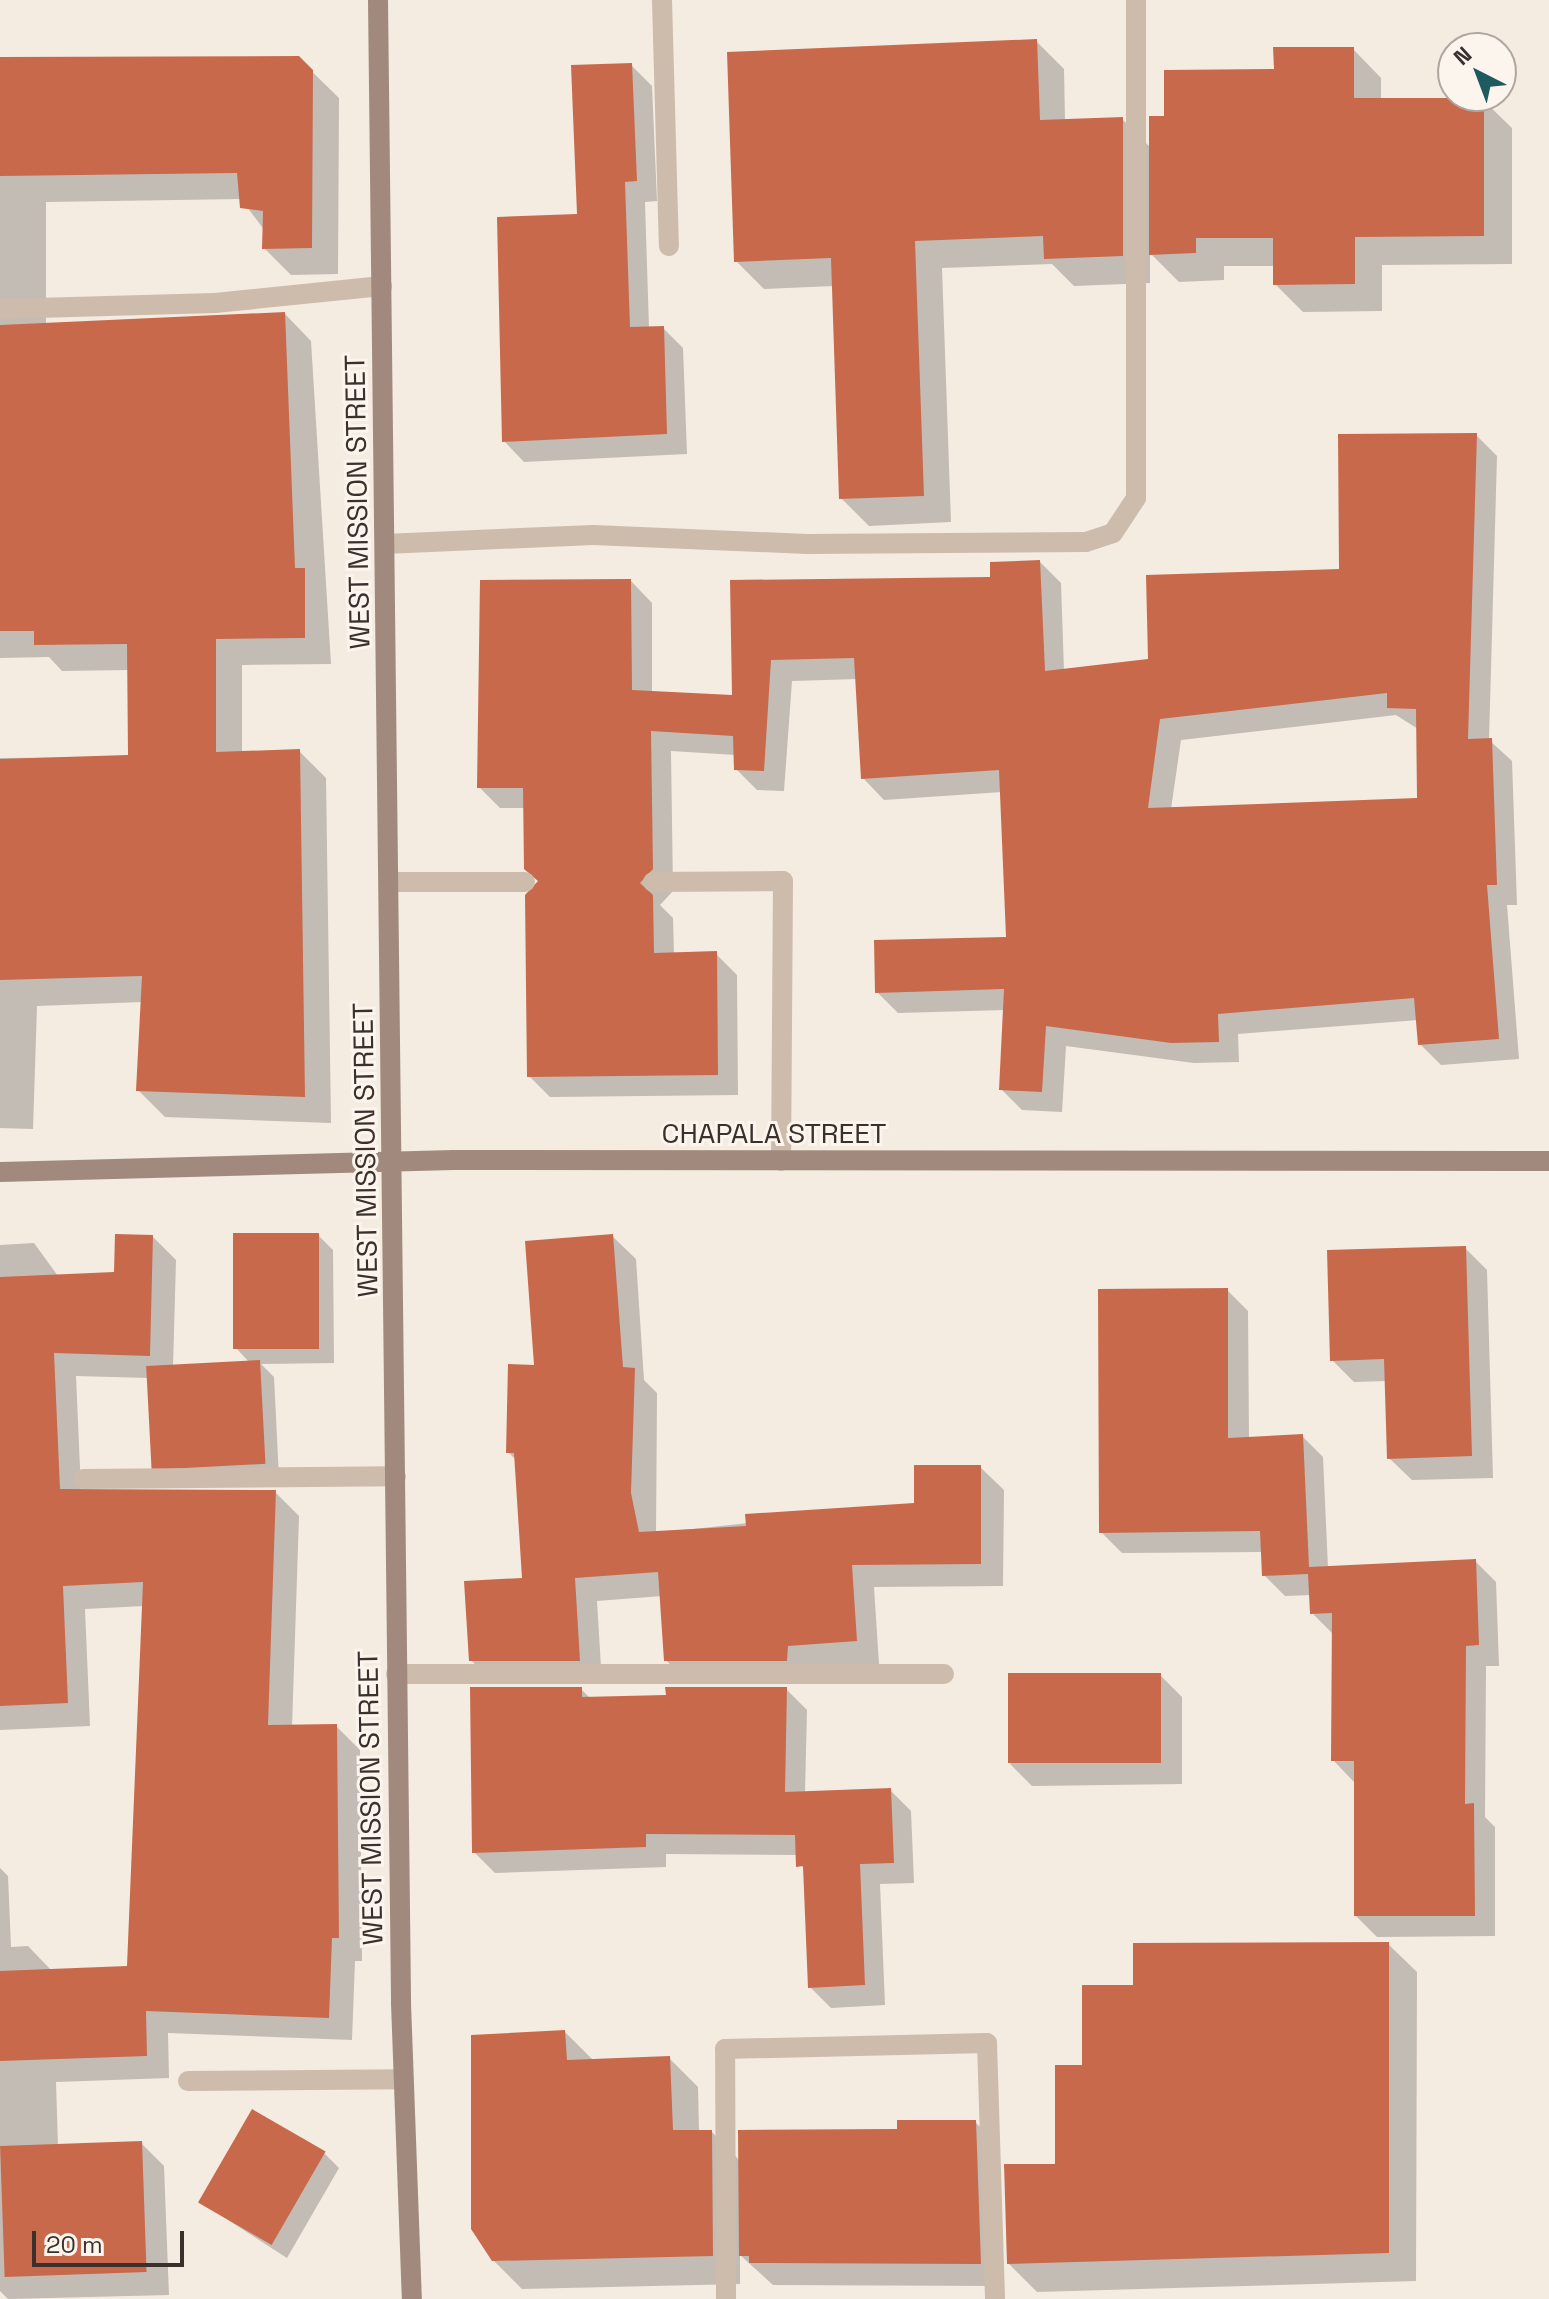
<!DOCTYPE html>
<style>
body{margin:0}
#map{position:relative;width:1549px;height:2299px;overflow:hidden;background:#f4ebe1;font-family:"Space Grotesk",sans-serif}
div>[style]{position:absolute}
.shadow>*{inset:0;background:#0003}
.building>*{inset:0;background:#c8694b;transform-origin:0 0}
.lane>*{height:20px;margin:-10px;padding:0 10px;transform-origin:10px;border-radius:10px;background:#cdbbac}
.secondary>*{height:20px;margin:-10px;padding:0 10px;transform-origin:10px;border-radius:10px;background:#a18a7d}
span{translate:-50% -50%;white-space:nowrap;text-align:center;line-height:1.15;-webkit-text-stroke:6px #fbf5ee;paint-order:stroke}
.street-label{font-size:28px;color:#3b302b}
.north{position:absolute;left:1437px;top:32px;width:80px;height:80px;box-sizing:border-box;background:#fbf5ee;border:2px solid #aea6a0;border-radius:50%;rotate:318deg;font-size:22px;font-weight:700;line-height:32px;text-align:center;color:#3b302b}
.north::after{content:'';display:block;margin:auto;width:28px;height:36px;background:#1f5a5e;clip-path:polygon(50% 0,100% 100%,50% 72%,0 100%)}
.scale{position:absolute;left:32px;top:2231px;width:152px;height:36px;box-sizing:border-box;border:4px solid #3b302b;border-top:0;padding-left:10px;font-size:24px;line-height:28px;white-space:nowrap;color:#3b302b;-webkit-text-stroke:6px #fbf5ee;paint-order:stroke}
</style>
<div id="map">
<div class="shadow">
<div style="clip-path:polygon(1036px 41px,1064px 69px,1065px 121px,1122px 119px,1151px 148px,1166px 117px,1276px 71px,1353px 49px,1381px 78px,1381px 100px,1483px 100px,1512px 128px,1512px 264px,1382px 265px,1382px 311px,1303px 312px,1275px 284px,1275px 266px,1224px 266px,1224px 280px,1179px 282px,1150px 253px,1150px 283px,1074px 286px,1052px 264px,942px 268px,951px 522px,869px 526px,841px 498px,834px 286px,764px 289px,736px 261px)"></div>
<div style="clip-path:polygon(298px 58px,339px 98px,338px 274px,291px 275px,264px 248px,265px 231px,241px 199px,46px 202px,46px 325px,285px 314px,311px 341px,331px 664px,242px 665px,242px 753px,299px 751px,326px 778px,331px 1123px,165px 1117px,138px 1090px,142px 1002px,37px 1006px,33px 1129px,0 1128px,0 758px,130px 757px,129px 670px,62px 671px,49px 657px,0 658px,0 59px)"></div>
<div style="clip-path:polygon(631px 65px,652px 86px,657px 201px,645px 202px,649px 328px,663px 328px,683px 348px,687px 454px,524px 462px,504px 441px)"></div>
<div style="clip-path:polygon(evenodd,1476px 435px,1497px 456px,1489px 740px,1512px 761px,1517px 905px,1507px 905px,1519px 1059px,1441px 1065px,1420px 1044px,1418px 1020px,1238px 1034px,1239px 1062px,1194px 1063px,1066px 1046px,1062px 1112px,1022px 1110px,1001px 1089px,1005px 1010px,898px 1013px,877px 992px,1008px 939px,1002px 792px,884px 800px,863px 778px,857px 679px,792px 681px,784px 791px,757px 790px,736px 769px,736px 755px,671px 751px,673px 891px,660px 905px,673px 918px,674px 954px,716px 954px,737px 975px,738px 1095px,550px 1097px,529px 1076px,540px 882px,526px 808px,500px 808px,479px 787px,631px 581px,652px 603px,652px 693px,735px 697px,732px 582px,992px 579px,1040px 562px,1061px 583px,1064px 671px,1150px 661px,1341px 571px,1476px 435px,1396px 715px,1418px 729px,1420px 800px,1171px 809px,1181px 740px,1396px 715px)"></div>
<div style="clip-path:polygon(318px 1235px,333px 1250px,334px 1363px,261px 1364px,274px 1377px,279px 1478px,168px 1480px,153px 1464px,149px 1378px,76px 1376px,81px 1491px,275px 1492px,299px 1516px,292px 1727px,336px 1726px,360px 1750px,362px 1961px,355px 1961px,352px 2040px,168px 2033px,169px 2078px,56px 2082px,58px 2147px,141px 2143px,164px 2166px,169px 2295px,8px 2299px,0 2291px,0 1868px,8px 1876px,11px 1947px,28px 1946px,51px 1970px,129px 1968px,144px 1606px,85px 1609px,90px 1726px,0 1730px,0 1245px,34px 1243px,58px 1276px,116px 1274px,153px 1237px,176px 1260px,173px 1367px,250px 1363px,237px 1349px)"></div>
<div style="clip-path:polygon(612px 1236px,636px 1259px,644px 1380px,657px 1393px,656px 1533px,916px 1505px,980px 1467px,1004px 1490px,1003px 1586px,874px 1587px,879px 1664px,689px 1684px,666px 1660px,662px 1596px,597px 1601px,602px 1684px,494px 1684px,471px 1660px,525px 1580px,516px 1460px,508px 1452px,537px 1367px)"></div>
<div style="clip-path:polygon(1465px 1248px,1487px 1270px,1493px 1478px,1412px 1480px,1389px 1458px,1387px 1381px,1354px 1382px,1332px 1360px)"></div>
<div style="clip-path:polygon(1227px 1290px,1248px 1311px,1249px 1439px,1302px 1436px,1323px 1457px,1328px 1568px,1475px 1561px,1496px 1582px,1499px 1666px,1486px 1666px,1485px 1817px,1495px 1827px,1495px 1936px,1377px 1937px,1356px 1916px,1354px 1782px,1333px 1760px,1334px 1635px,1312px 1613px,1311px 1595px,1285px 1596px,1264px 1575px,1263px 1552px,1122px 1553px,1101px 1532px)"></div>
<div style="clip-path:polygon(1160px 1675px,1182px 1697px,1182px 1784px,1032px 1786px,1010px 1764px)"></div>
<div style="clip-path:polygon(581px 1689px,591px 1699px,786px 1689px,807px 1710px,805px 1794px,890px 1790px,911px 1811px,914px 1883px,880px 1884px,885px 2005px,831px 2008px,810px 1987px,806px 1874px,797px 1855px,666px 1854px,666px 1867px,495px 1873px,474px 1852px)"></div>
<div style="clip-path:polygon(1388px 1944px,1417px 1972px,1416px 2281px,1037px 2292px,1009px 2264px,1135px 1987px)"></div>
<div style="clip-path:polygon(565px 2032px,594px 2061px,669px 2058px,698px 2087px,699px 2132px,712px 2132px,740px 2161px,975px 2122px,998px 2144px,1002px 2286px,773px 2285px,740px 2255px,740px 2284px,522px 2289px,493px 2260px)"></div>
<div style="clip-path:polygon(324px 2153px,339px 2168px,287px 2258px,200px 2202px)"></div>
</div>
<div class="building">
<div style="clip-path:polygon(1037px 39px,1040px 120px,1123px 117px,1123px 256px,1044px 259px,1043px 236px,915px 241px,924px 496px,839px 499px,831px 258px,734px 262px,727px 52px)"></div>
<div style="clip-path:polygon(1273px 47px,1354px 47px,1354px 98px,1484px 98px,1484px 236px,1355px 237px,1355px 284px,1273px 285px,1273px 238px,1196px 238px,1196px 253px,1149px 255px,1149px 116px,1164px 116px,1164px 70px,1274px 69px)"></div>
<div style="clip-path:polygon(299px 56px,313px 70px,312px 248px,262px 249px,263px 211px,240px 208px,237px 173px,0 176px,0 57px)"></div>
<div style="clip-path:polygon(632px 63px,637px 181px,625px 182px,630px 327px,664px 326px,667px 434px,502px 442px,497px 217px,577px 214px,571px 65px)"></div>
<div style="clip-path:polygon(285px 312px,295px 568px,305px 568px,305px 638px,216px 639px,216px 752px,300px 749px,305px 1097px,136px 1091px,142px 976px,0 980px,0 759px,128px 755px,127px 644px,34px 645px,34px 631px,0 631px,0 325px)"></div>
<div style="clip-path:polygon(evenodd,1477px 433px,1468px 739px,1492px 738px,1497px 885px,1487px 885px,1499px 1039px,1418px 1045px,1414px 998px,1218px 1014px,1219px 1042px,1171px 1043px,1046px 1026px,1042px 1092px,999px 1090px,1004px 989px,875px 993px,874px 940px,1006px 937px,999px 770px,861px 779px,854px 658px,771px 660px,764px 771px,734px 770px,733px 736px,651px 731px,653px 869px,640px 883px,653px 895px,654px 953px,717px 951px,718px 1075px,527px 1077px,525px 895px,538px 881px,524px 869px,523px 788px,477px 788px,480px 580px,631px 579px,632px 690px,732px 695px,730px 580px,990px 577px,990px 562px,1040px 560px,1045px 671px,1148px 659px,1146px 575px,1339px 569px,1338px 434px,1477px 433px,1387px 693px,1387px 708px,1416px 709px,1417px 798px,1148px 808px,1160px 719px,1387px 693px)"></div>
<div style="left:319px;top:1233px;width:116px;height:86px;rotate:90deg"></div>
<div style="clip-path:polygon(115px 1234px,153px 1235px,150px 1356px,54px 1353px,60px 1489px,276px 1490px,268px 1725px,337px 1724px,339px 1938px,332px 1938px,329px 2018px,146px 2011px,147px 2056px,0 2061px,0 1971px,127px 1966px,143px 1582px,63px 1586px,68px 1703px,0 1706px,0 1277px,114px 1272px)"></div>
<div style="clip-path:polygon(613px 1234px,623px 1367px,635px 1368px,631px 1493px,639px 1532px,746px 1526px,745px 1514px,914px 1503px,914px 1465px,981px 1465px,981px 1564px,852px 1565px,857px 1641px,788px 1646px,787px 1661px,664px 1661px,658px 1572px,575px 1578px,580px 1661px,469px 1661px,464px 1581px,522px 1578px,514px 1453px,506px 1453px,508px 1364px,534px 1365px,525px 1241px)"></div>
<div style="clip-path:polygon(1466px 1246px,1472px 1456px,1387px 1459px,1384px 1359px,1330px 1361px,1327px 1250px)"></div>
<div style="clip-path:polygon(1228px 1288px,1228px 1438px,1303px 1434px,1309px 1567px,1476px 1559px,1479px 1645px,1466px 1646px,1465px 1804px,1474px 1803px,1475px 1916px,1354px 1916px,1354px 1761px,1331px 1761px,1332px 1613px,1310px 1614px,1308px 1574px,1262px 1576px,1260px 1531px,1099px 1533px,1098px 1289px)"></div>
<div style="left:260px;top:1360px;width:104px;height:114px;rotate:87deg"></div>
<div style="left:1161px;top:1673px;width:90px;height:153px;rotate:90deg"></div>
<div style="clip-path:polygon(470px 1687px,582px 1687px,582px 1697px,666px 1695px,665px 1687px,787px 1687px,785px 1792px,891px 1788px,894px 1863px,860px 1864px,865px 1985px,808px 1988px,803px 1866px,796px 1867px,795px 1835px,646px 1834px,646px 1847px,472px 1853px)"></div>
<div style="clip-path:polygon(1389px 1942px,1389px 2253px,1007px 2264px,1004px 2164px,1055px 2164px,1055px 2065px,1082px 2065px,1082px 1985px,1133px 1985px,1133px 1943px)"></div>
<div style="clip-path:polygon(565px 2030px,567px 2060px,670px 2056px,673px 2130px,712px 2130px,713px 2256px,492px 2261px,471px 2229px,471px 2035px)"></div>
<div style="left:252px;top:2109px;width:85px;height:108px;rotate:30deg"></div>
<div style="clip-path:polygon(897px 2120px,976px 2120px,981px 2264px,749px 2263px,749px 2256px,739px 2256px,738px 2130px,897px 2129px)"></div>
<div style="left:142px;top:2141px;width:131px;height:142px;rotate:88deg"></div>
</div>
<div class="lane">
<div style="left:662px;top:0;width:246px;rotate:88.4deg"></div>
<div style="left:0;top:309px;width:215px;rotate:-1.6deg"></div>
<div style="left:215px;top:303px;width:168px;rotate:-5.8deg"></div>
<div style="left:385px;top:544px;width:208px;rotate:-2.5deg"></div>
<div style="left:593px;top:535px;width:214px;rotate:2.4deg"></div>
<div style="left:807px;top:544px;width:279px;rotate:-0.4deg"></div>
<div style="left:1086px;top:542px;width:28px;rotate:-18deg"></div>
<div style="left:1113px;top:533px;width:42px;rotate:-56.7deg"></div>
<div style="left:1136px;top:498px;width:498px;rotate:-90deg"></div>
<div style="left:390px;top:882px;width:135px"></div>
<div style="left:653px;top:882px;width:130px;rotate:-0.4deg"></div>
<div style="left:783px;top:881px;width:280px;rotate:90.4deg"></div>
<div style="left:83px;top:1479px;width:313px;rotate:-0.5deg"></div>
<div style="left:396px;top:1674px;width:548px"></div>
<div style="left:188px;top:2081px;width:214px;rotate:-0.5deg"></div>
<div style="left:726px;top:2299px;width:250px;rotate:-90.2deg"></div>
<div style="left:725px;top:2049px;width:262px;rotate:-1.3deg"></div>
<div style="left:987px;top:2043px;width:256px;rotate:88.2deg"></div>
</div>
<div class="secondary">
<div style="left:378px;top:0;width:2003px;rotate:89.34deg"></div>
<div style="left:401px;top:2003px;width:296px;rotate:87.9deg"></div>
<div style="left:0;top:1172px;width:454px;rotate:-1.5deg"></div>
<div style="left:454px;top:1160px;width:1095px;rotate:0.05deg"></div>
</div>
<div class="street-label">
<span style="left:357px;top:502px;rotate:-91deg">WEST MISSION STREET</span>
<span style="left:774px;top:1133px">CHAPALA STREET</span>
<span style="left:365px;top:1150px;rotate:-91deg">WEST MISSION STREET</span>
<span style="left:370px;top:1798px;rotate:-91deg">WEST MISSION STREET</span>
</div>
<div class="north">N</div>
<div class="scale">20 m</div>
</div>
